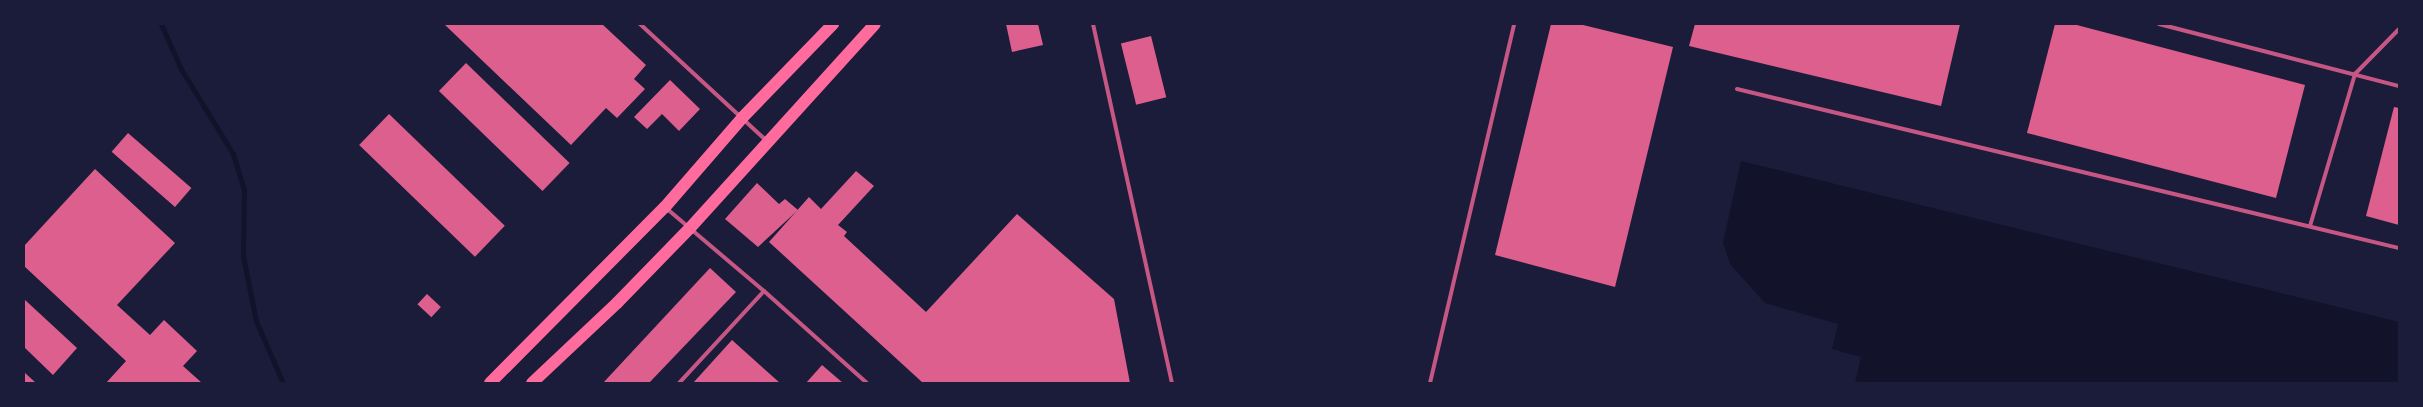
<!DOCTYPE html>
<style>
body{margin:0}
#map{position:relative;width:2423px;height:407px;overflow:hidden;background:#1b1b3a;font-family:Lato,sans-serif}
div>[style]{position:absolute}
.water>*{inset:0;background:#12122b}
.stream>*{height:5px;margin:-2.5px;padding:0 2.5px;transform-origin:2.5px;border-radius:2.5px;background:#12122b}
.building>*{inset:0;background:#dd5f8e;transform-origin:0 0}
.service>*{height:4px;margin:-2px;padding:0 2px;transform-origin:2px;border-radius:2px;background:#c65784}
.primary>*{height:12px;margin:-6px;padding:0 6px;transform-origin:6px;border-radius:6px;background:#ff6b9d}
span{translate:-50% -50%;white-space:nowrap;text-align:center;line-height:1.15;-webkit-text-stroke:5px #1b1b3a;paint-order:stroke}
.frame{position:absolute;inset:0;border:25px solid #1b1b3a;pointer-events:none}
</style>
<div id="map">
<div class="water">
<div style="clip-path:polygon(1741px 161px,2399px 322px,2399px 383px,1855px 383px,1861px 357px,1832px 349px,1838px 324px,1765px 303px,1730px 264px,1723px 243px)"></div>
</div>
<div class="stream">
<div style="left:161px;top:24px;width:49px;rotate:66deg"></div>
<div style="left:181px;top:69px;width:100px;rotate:58.5deg"></div>
<div style="left:233px;top:154px;width:37px;rotate:73deg"></div>
<div style="left:244px;top:189px;width:67px;rotate:90.9deg"></div>
<div style="left:243px;top:256px;width:66px;rotate:78.7deg"></div>
<div style="left:256px;top:321px;width:68px;rotate:66.5deg"></div>
</div>
<div class="building">
<div style="clip-path:polygon(444px 24px,602px 24px,646px 65px,634px 79px,645px 89px,617px 118px,606px 108px,571px 145px)"></div>
<div style="clip-path:polygon(1006px 24px,1038px 24px,1043px 45px,1012px 52px)"></div>
<div style="clip-path:polygon(1551px 24px,1579px 24px,1673px 47px,1615px 287px,1495px 255px)"></div>
<div style="clip-path:polygon(1695px 24px,1960px 24px,1941px 106px,1689px 46px)"></div>
<div style="clip-path:polygon(2055px 24px,2073px 24px,2305px 85px,2276px 198px,2027px 133px)"></div>
<div style="left:1151px;top:36px;width:63px;height:31px;rotate:76deg"></div>
<div style="left:466px;top:63px;width:144px;height:39px;rotate:44deg"></div>
<div style="clip-path:polygon(670px 80px,700px 109px,679px 131px,662px 114px,647px 129px,634px 117px)"></div>
<div style="clip-path:polygon(2394px 107px,2399px 108px,2399px 225px,2366px 216px)"></div>
<div style="left:389px;top:114px;width:161px;height:43px;rotate:44deg"></div>
<div style="left:128px;top:133px;width:84px;height:25px;rotate:41deg"></div>
<div style="clip-path:polygon(95px 169px,175px 243px,117px 305px,150px 335px,164px 320px,197px 351px,183px 366px,202px 383px,106px 383px,126px 361px,24px 266px,24px 246px)"></div>
<div style="clip-path:polygon(856px 171px,874px 186px,838px 225px,847px 232px,844px 236px,926px 312px,1017px 214px,1114px 299px,1130px 383px,923px 383px,769px 242px,809px 197px,821px 209px)"></div>
<div style="clip-path:polygon(757px 183px,779px 204px,785px 199px,798px 210px,758px 247px,725px 219px)"></div>
<div style="clip-path:polygon(710px 268px,736px 292px,649px 383px,603px 383px)"></div>
<div style="left:427px;top:294px;width:19px;height:14px;rotate:43deg"></div>
<div style="clip-path:polygon(24px 299px,77px 348px,53px 375px,24px 347px)"></div>
<div style="clip-path:polygon(732px 340px,780px 383px,693px 383px)"></div>
<div style="clip-path:polygon(822px 365px,843px 383px,806px 383px)"></div>
<div style="clip-path:polygon(24px 372px,36px 383px,24px 383px)"></div>
</div>
<div class="service">
<div style="left:640px;top:24px;width:173px;rotate:42.7deg"></div>
<div style="left:1093px;top:24px;width:368px;rotate:77.6deg"></div>
<div style="left:2159px;top:24px;width:248px;rotate:14.5deg"></div>
<div style="left:1737px;top:89px;width:681px;rotate:13.51deg"></div>
<div style="left:666px;top:208px;width:128px;rotate:40.3deg"></div>
<div style="left:764px;top:291px;width:125px;rotate:132.7deg"></div>
<div style="left:2310px;top:226px;width:159px;rotate:-73.5deg"></div>
<div style="left:2355px;top:74px;width:63px;rotate:-45.6deg"></div>
<div style="left:764px;top:291px;width:138px;rotate:41.8deg"></div>
<div style="left:1430px;top:383px;width:369px;rotate:-76.8deg"></div>
</div>
<div class="primary">
<div style="left:490px;top:383px;width:248px;rotate:-45.2deg"></div>
<div style="left:665px;top:207px;width:118px;rotate:-49.1deg"></div>
<div style="left:742px;top:118px;width:131px;rotate:-45.9deg"></div>
<div style="left:532px;top:383px;width:117px;rotate:-43.3deg"></div>
<div style="left:617px;top:303px;width:105px;rotate:-45.8deg"></div>
<div style="left:690px;top:228px;width:275px;rotate:-47.8deg"></div>
</div>
<div class="frame"></div>
</div>
